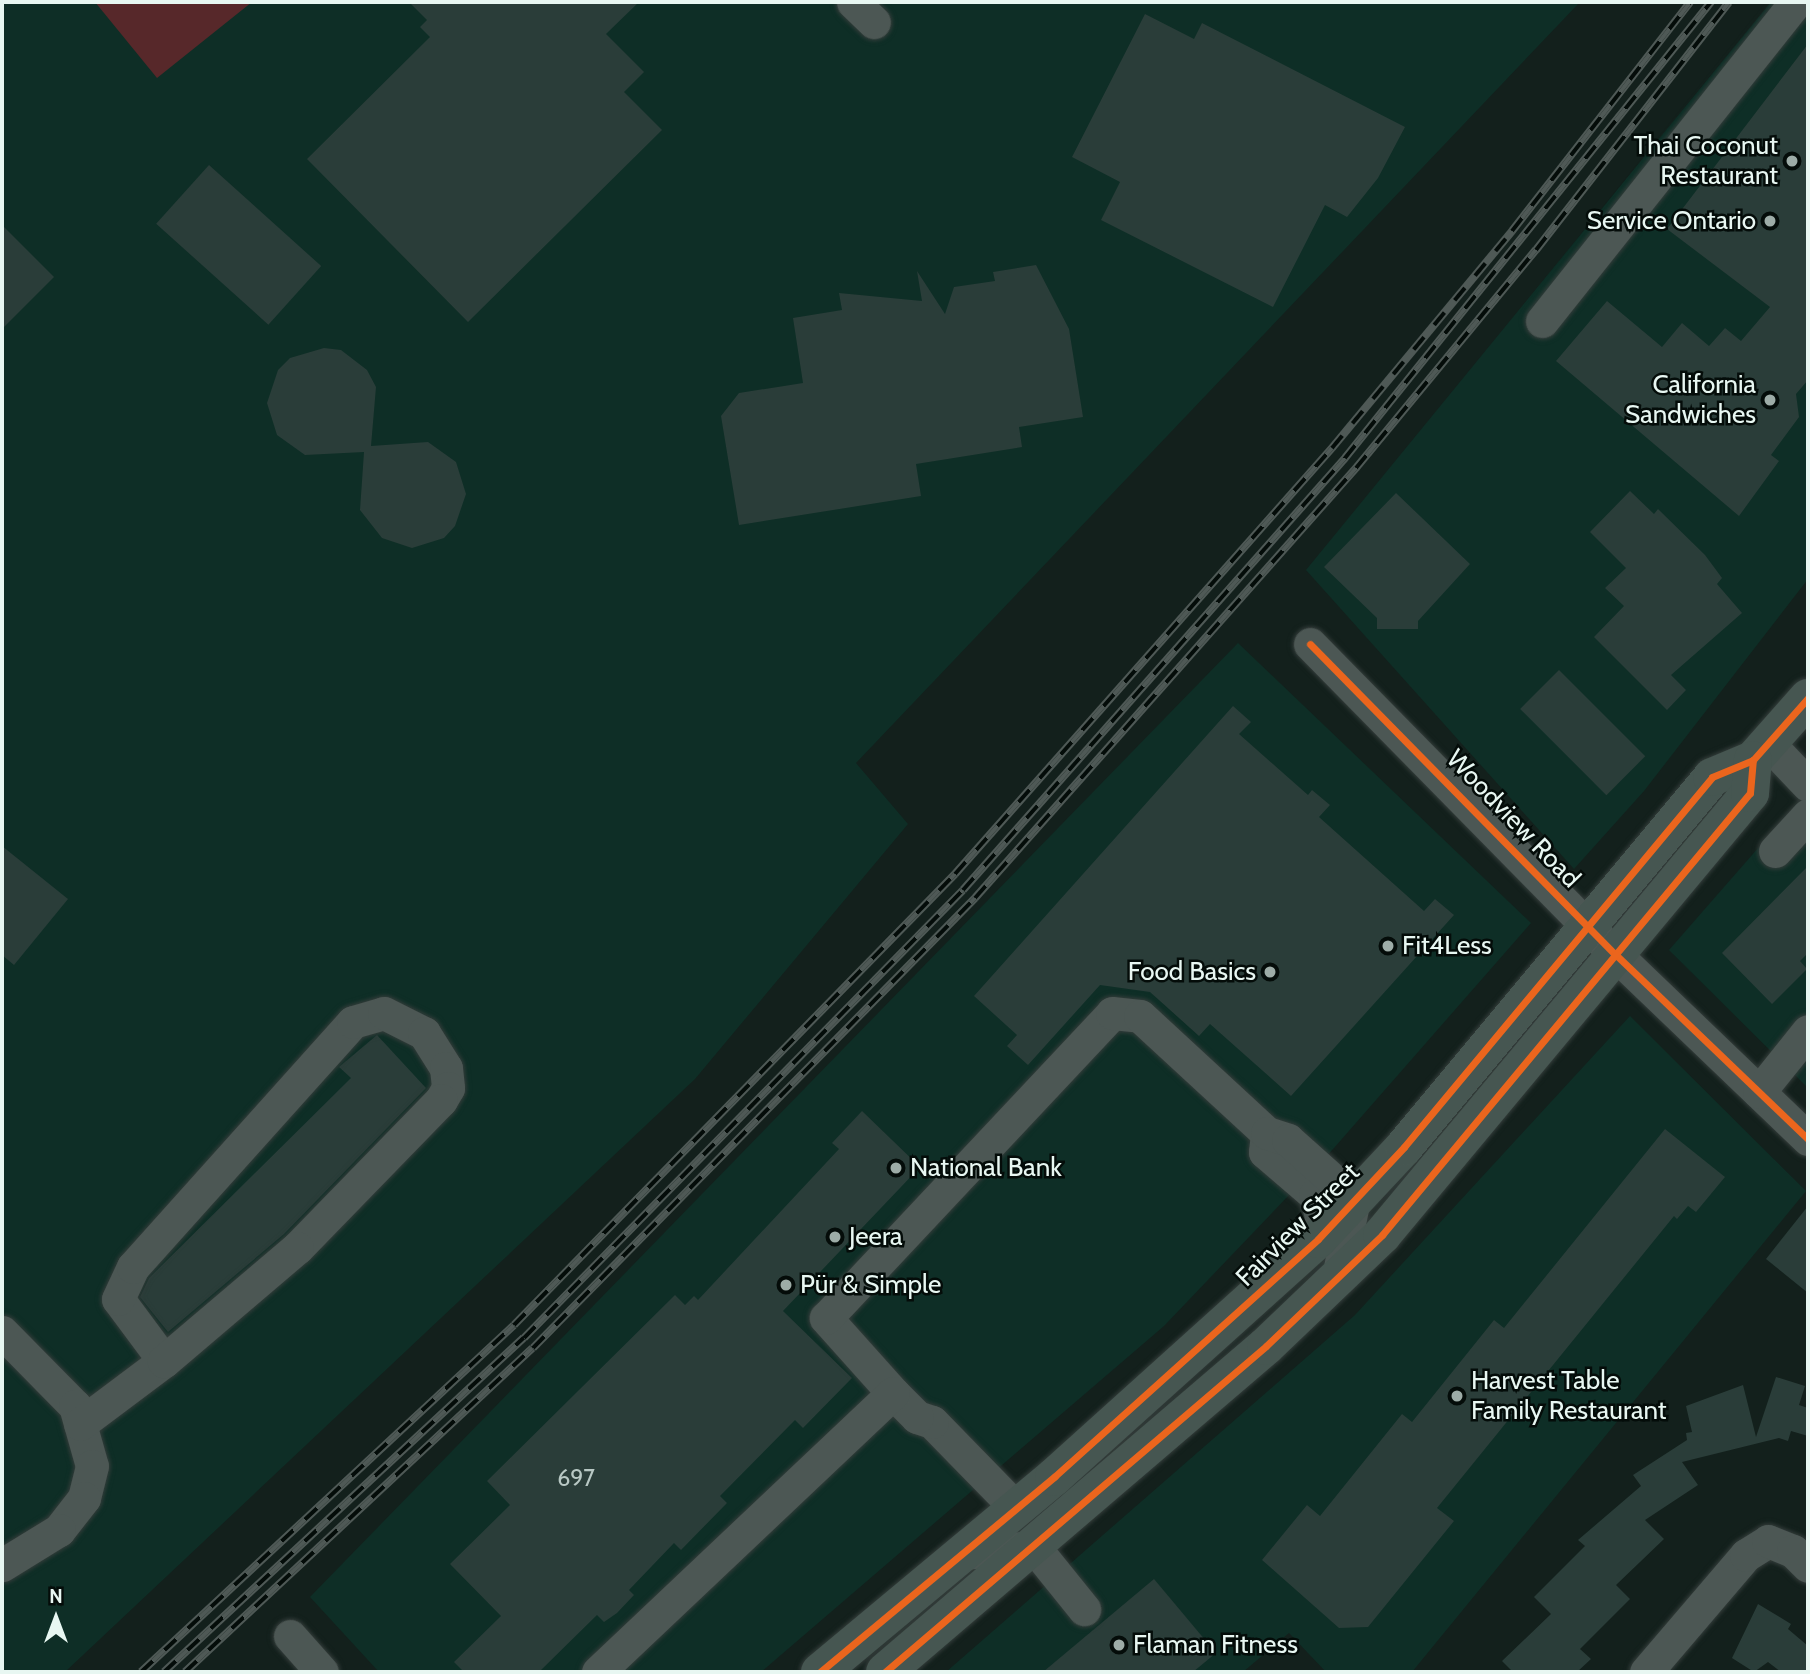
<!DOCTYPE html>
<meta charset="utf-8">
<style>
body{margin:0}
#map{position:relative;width:1810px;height:1674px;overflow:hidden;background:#13201c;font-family:Cabin,sans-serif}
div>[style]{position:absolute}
.built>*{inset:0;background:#0e2e26}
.green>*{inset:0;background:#57282a}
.building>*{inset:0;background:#2a3d39;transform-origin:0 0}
.roads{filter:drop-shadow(0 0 2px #333c3a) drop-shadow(0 0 2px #333c3a)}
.minor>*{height:33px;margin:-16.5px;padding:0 16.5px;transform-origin:16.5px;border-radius:16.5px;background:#4c5754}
.major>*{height:38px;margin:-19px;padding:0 19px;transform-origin:19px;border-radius:19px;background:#465651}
.rail>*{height:8px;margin-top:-4px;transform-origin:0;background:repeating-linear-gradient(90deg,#040c09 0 16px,#4f5956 0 32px);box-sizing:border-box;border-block:2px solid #4f5956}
.cycleway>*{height:7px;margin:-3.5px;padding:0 3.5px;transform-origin:3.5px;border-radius:3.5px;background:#eb651d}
.dots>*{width:19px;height:19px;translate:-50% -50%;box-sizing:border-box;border:4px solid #040c09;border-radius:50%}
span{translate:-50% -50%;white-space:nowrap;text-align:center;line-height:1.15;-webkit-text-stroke:5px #040c09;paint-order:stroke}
.number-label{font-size:23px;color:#b8c8c4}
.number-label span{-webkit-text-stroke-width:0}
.poi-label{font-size:26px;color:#e8f7f2}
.right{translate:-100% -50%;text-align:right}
.left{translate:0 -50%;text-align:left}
.street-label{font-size:26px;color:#e8f7f2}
.frame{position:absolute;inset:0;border:4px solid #e8f7f2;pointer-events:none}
.north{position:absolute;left:21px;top:1583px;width:70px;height:70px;-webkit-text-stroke:5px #040c09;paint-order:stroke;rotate:0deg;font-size:19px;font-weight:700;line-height:28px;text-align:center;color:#e8f7f2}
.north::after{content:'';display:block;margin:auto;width:24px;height:32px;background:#e8f7f2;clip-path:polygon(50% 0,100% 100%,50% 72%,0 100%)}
</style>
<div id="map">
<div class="built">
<div style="clip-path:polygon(2px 2px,1580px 2px,856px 763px,908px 824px,695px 1079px,65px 1672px,2px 1672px)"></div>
<div style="clip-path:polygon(1771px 2px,1808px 2px,1808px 579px,1644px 791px,1574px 869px,1306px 570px)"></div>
<div style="clip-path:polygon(1238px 643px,1531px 923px,1334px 1148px,1164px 1326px,761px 1672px,379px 1672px,310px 1597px)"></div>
<div style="clip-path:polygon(1808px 791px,1808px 1088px,1669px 950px)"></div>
<div style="clip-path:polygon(1630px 1016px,1806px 1191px,1412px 1672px,1326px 1672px,1289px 1633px,1243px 1672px,946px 1672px,1355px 1315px)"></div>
</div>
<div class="green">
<div style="clip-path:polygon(95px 2px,252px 2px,157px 78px)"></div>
</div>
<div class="building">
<div style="clip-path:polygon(409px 2px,639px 2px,606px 34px,644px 72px,624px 92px,662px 130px,468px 322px,307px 159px,430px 37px,420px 27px,427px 20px)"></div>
<div style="clip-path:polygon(1145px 14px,1194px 39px,1202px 23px,1405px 127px,1378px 178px,1347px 217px,1325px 205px,1273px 307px,1101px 220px,1120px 182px,1072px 157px)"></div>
<div style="clip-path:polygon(1808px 44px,1808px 380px,1796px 394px,1799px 417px,1771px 455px,1779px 461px,1739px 516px,1556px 361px,1607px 301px,1662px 347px,1682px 323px,1709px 346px,1725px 328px,1741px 341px,1770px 307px,1667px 229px)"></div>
<div style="left:209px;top:165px;width:151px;height:79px;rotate:42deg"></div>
<div style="clip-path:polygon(2px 225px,54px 277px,2px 329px)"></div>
<div style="clip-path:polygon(1036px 265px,1069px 329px,1083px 417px,1019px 427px,1022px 447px,916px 464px,921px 496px,739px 525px,721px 416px,739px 393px,803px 383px,793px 318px,842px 310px,839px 293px,922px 301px,917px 271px,945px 314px,954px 287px,995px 281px,993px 272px)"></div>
<div style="clip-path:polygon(324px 348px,341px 350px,367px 370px,376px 387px,371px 446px,428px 442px,456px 462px,466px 494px,455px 526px,444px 538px,412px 548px,382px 538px,360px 510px,364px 452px,305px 455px,277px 435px,267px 403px,278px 370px,290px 358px)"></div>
<div style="clip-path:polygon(1630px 491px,1654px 514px,1658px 509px,1705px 555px,1722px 578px,1717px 584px,1742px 613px,1671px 675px,1686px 690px,1667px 710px,1594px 637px,1624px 606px,1605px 588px,1626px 568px,1590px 532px)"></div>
<div style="clip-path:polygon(1396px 493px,1470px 564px,1418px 621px,1418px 629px,1377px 629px,1377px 618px,1324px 567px)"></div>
<div style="left:1559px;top:670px;width:122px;height:55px;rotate:45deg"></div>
<div style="clip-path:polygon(1233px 706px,1251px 722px,1239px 734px,1308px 795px,1312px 790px,1330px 805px,1319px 817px,1424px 911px,1435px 899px,1454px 915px,1291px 1096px,1210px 1024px,1199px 1036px,1150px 992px,1100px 985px,1028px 1065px,1007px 1046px,1017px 1035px,974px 996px)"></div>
<div style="clip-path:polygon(2px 846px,68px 899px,14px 965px,2px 955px)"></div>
<div style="clip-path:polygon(1808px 866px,1808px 953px,1800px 961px,1807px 969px,1772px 1004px,1722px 953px)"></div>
<div style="clip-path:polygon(377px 1035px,426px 1088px,284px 1234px,168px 1332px,140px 1297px,149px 1278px,351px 1078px,339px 1067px)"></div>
<div style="clip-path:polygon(862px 1111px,920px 1167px,783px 1311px,852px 1378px,803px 1428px,795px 1420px,720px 1496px,727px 1503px,681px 1550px,674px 1543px,629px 1590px,634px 1595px,617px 1613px,604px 1622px,597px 1615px,539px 1672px,464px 1672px,454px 1662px,501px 1616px,450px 1564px,510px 1505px,487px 1481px,675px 1295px,685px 1305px,694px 1296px,698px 1300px,839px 1149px,832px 1143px)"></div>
<div style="clip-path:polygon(1665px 1129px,1725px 1177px,1696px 1212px,1688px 1206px,1677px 1219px,1674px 1216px,1437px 1508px,1454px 1521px,1368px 1627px,1339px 1628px,1262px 1560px,1307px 1505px,1320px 1516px,1402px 1414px,1412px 1422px,1494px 1320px,1504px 1328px)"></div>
<div style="clip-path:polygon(1808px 1206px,1808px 1293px,1766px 1259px)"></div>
<div style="clip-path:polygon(1776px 1377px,1805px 1386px,1799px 1405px,1808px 1408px,1808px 1436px,1791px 1431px,1788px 1441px,1779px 1438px,1682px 1462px,1698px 1485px,1645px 1520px,1664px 1539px,1616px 1585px,1630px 1599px,1580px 1649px,1591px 1659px,1577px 1672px,1513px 1672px,1502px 1661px,1551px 1614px,1534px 1597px,1585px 1546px,1578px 1540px,1641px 1486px,1633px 1475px,1687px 1440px,1686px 1433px,1692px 1432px,1686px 1406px,1743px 1385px,1756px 1437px)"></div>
<div style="clip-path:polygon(1154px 1579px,1216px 1653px,1193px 1672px,1043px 1672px)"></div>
<div style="clip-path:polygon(1758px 1604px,1791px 1624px,1788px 1629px,1808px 1646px,1808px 1672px,1781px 1672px,1768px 1662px,1754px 1672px,1732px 1658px)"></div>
</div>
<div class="roads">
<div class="minor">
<div style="left:853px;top:2px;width:29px;rotate:44deg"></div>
<div style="left:1542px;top:321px;width:408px;rotate:-51.5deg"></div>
<div style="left:1310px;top:644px;width:436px;rotate:45.5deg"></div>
<div style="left:1616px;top:955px;width:266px;rotate:43.8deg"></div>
<div style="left:1768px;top:743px;width:58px;rotate:46.4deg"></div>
<div style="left:1775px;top:851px;width:49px;rotate:-47.5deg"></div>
<div style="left:1759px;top:1092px;width:78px;rotate:-51.2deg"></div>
<div style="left:1267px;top:1133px;width:19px;rotate:96deg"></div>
<div style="left:1265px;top:1152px;width:66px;rotate:40.7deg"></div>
<div style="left:1315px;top:1195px;width:22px;rotate:74deg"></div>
<div style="left:1321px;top:1216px;width:23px;rotate:97deg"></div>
<div style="left:2px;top:1332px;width:104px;rotate:45.4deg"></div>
<div style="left:75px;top:1406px;width:62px;rotate:74.2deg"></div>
<div style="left:92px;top:1466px;width:33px;rotate:104deg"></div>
<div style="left:84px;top:1498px;width:41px;rotate:128deg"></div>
<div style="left:59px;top:1530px;width:67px;rotate:148.4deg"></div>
<div style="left:80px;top:1424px;width:105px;rotate:-36.9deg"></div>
<div style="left:164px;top:1361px;width:77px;rotate:-126.6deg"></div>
<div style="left:118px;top:1299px;width:35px;rotate:-65deg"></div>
<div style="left:133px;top:1267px;width:329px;rotate:-48.1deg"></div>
<div style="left:353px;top:1022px;width:32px;rotate:-16deg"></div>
<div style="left:384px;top:1013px;width:45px;rotate:26.6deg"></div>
<div style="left:424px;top:1033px;width:41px;rotate:57.8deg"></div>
<div style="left:446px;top:1068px;width:20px;rotate:84deg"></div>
<div style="left:448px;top:1088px;width:14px;rotate:120deg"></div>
<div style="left:441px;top:1100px;width:206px;rotate:134.2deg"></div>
<div style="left:297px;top:1248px;width:175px;rotate:139.6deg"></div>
<div style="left:1016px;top:1508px;width:120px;rotate:-134.3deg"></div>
<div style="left:932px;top:1422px;width:16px;rotate:-162deg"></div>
<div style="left:917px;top:1417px;width:34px;rotate:-135deg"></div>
<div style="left:893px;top:1393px;width:101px;rotate:-131.8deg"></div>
<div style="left:826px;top:1318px;width:418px;rotate:-46.8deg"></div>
<div style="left:1112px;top:1013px;width:28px;rotate:6deg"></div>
<div style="left:1140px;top:1016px;width:173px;rotate:42.7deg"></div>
<div style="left:1267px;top:1133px;width:22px;rotate:18deg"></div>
<div style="left:1288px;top:1140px;width:89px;rotate:41.8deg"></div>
<div style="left:1354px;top:1199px;width:80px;rotate:101.6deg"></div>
<div style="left:963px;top:1553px;width:71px;rotate:-4.8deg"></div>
<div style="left:1034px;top:1547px;width:80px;rotate:51.1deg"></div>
<div style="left:290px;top:1636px;width:48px;rotate:48.4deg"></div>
<div style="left:598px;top:1672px;width:406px;rotate:-43.4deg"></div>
<div style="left:1646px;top:1672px;width:154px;rotate:-49.5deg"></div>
<div style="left:1746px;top:1555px;width:26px;rotate:-32deg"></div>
<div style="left:1768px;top:1541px;width:27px;rotate:22deg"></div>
<div style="left:1793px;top:1551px;width:21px;rotate:45deg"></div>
</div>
<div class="major">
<div style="left:820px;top:1672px;width:305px;rotate:-39.8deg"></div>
<div style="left:1054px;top:1477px;width:355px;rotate:-42deg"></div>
<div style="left:1318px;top:1239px;width:126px;rotate:-46.9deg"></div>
<div style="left:1404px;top:1147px;width:481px;rotate:-50.2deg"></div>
<div style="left:1712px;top:777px;width:44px;rotate:-22.5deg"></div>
<div style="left:1753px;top:760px;width:83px;rotate:-48.4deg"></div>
<div style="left:885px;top:1672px;width:501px;rotate:-40.55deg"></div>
<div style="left:1266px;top:1346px;width:161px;rotate:-43.7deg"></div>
<div style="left:1382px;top:1235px;width:575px;rotate:-50.22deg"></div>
<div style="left:1750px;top:793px;width:33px;rotate:-85deg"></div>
</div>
</div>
<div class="rail">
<div style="left:141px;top:1672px;width:509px;rotate:-42.93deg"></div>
<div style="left:514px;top:1325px;width:631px;rotate:-45.64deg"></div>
<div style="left:955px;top:874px;width:569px;rotate:-48.49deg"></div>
<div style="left:1332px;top:448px;width:282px;rotate:-50.3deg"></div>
<div style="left:1512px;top:231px;width:290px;rotate:-52.1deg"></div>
<div style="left:164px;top:1672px;width:491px;rotate:-42.9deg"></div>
<div style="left:524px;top:1338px;width:627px;rotate:-45.58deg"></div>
<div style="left:963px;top:890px;width:577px;rotate:-48.51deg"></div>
<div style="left:1345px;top:458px;width:585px;rotate:-51.25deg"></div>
<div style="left:185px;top:1672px;width:475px;rotate:-43deg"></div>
<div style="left:533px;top:1348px;width:631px;rotate:-45.51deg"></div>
<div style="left:975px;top:898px;width:575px;rotate:-48.46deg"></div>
<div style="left:1356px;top:468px;width:283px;rotate:-50.5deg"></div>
<div style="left:1536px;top:250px;width:314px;rotate:-52.1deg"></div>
</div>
<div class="cycleway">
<div style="left:1310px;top:644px;width:436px;rotate:45.5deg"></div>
<div style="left:1616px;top:955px;width:266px;rotate:43.8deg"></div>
<div style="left:820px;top:1672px;width:305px;rotate:-39.8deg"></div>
<div style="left:1054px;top:1477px;width:355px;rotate:-42deg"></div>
<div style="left:1318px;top:1239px;width:126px;rotate:-46.9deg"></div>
<div style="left:1404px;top:1147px;width:481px;rotate:-50.2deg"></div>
<div style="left:1712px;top:777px;width:44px;rotate:-22.5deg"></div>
<div style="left:1753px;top:760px;width:83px;rotate:-48.4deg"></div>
<div style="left:885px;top:1672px;width:501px;rotate:-40.55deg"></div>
<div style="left:1266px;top:1346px;width:161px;rotate:-43.7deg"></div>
<div style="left:1382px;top:1235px;width:575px;rotate:-50.22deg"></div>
<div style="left:1750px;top:793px;width:33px;rotate:-85deg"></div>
</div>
<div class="dots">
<div style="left:1792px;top:161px;background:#9daca7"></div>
<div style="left:1770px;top:221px;background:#9daca7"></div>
<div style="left:1770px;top:400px;background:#9daca7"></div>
<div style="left:1388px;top:946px;background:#9daca7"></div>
<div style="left:1270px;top:972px;background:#9daca7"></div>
<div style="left:896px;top:1168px;background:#9daca7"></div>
<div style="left:835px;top:1237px;background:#9daca7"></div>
<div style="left:786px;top:1285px;background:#9daca7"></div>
<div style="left:1457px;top:1396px;background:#9daca7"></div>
<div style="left:1119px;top:1645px;background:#9daca7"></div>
</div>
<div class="number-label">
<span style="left:576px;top:1478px">697</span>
</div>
<div class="poi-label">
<span class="right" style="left:1778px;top:161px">Thai Coconut<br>Restaurant</span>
<span class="right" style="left:1756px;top:221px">Service Ontario</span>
<span class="right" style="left:1756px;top:400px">California<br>Sandwiches</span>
<span class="left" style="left:1402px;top:946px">Fit4Less</span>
<span class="right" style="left:1256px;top:972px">Food Basics</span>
<span class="left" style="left:910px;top:1168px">National Bank</span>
<span class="left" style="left:849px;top:1237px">Jeera</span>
<span class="left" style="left:800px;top:1285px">Pür &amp; Simple</span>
<span class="left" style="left:1471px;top:1396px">Harvest Table<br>Family Restaurant</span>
<span class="left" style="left:1133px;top:1645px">Flaman Fitness</span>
</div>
<div class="street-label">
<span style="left:1513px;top:819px;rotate:46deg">Woodview Road</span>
<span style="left:1298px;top:1225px;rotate:-45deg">Fairview Street</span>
</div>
<div class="frame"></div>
<div class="north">N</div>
</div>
